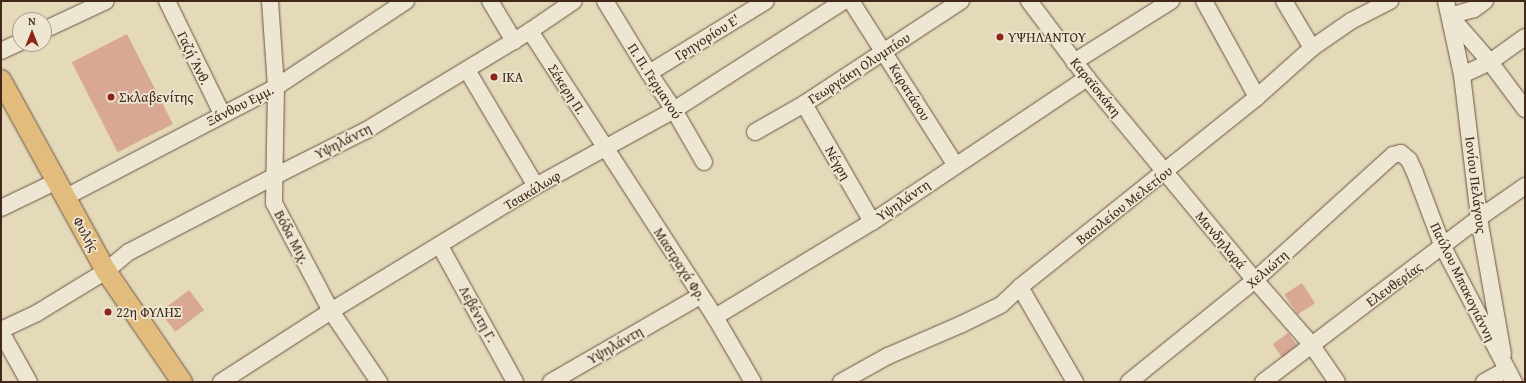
<!DOCTYPE html>
<meta charset="utf-8">
<style>
body{margin:0}
#map{position:relative;width:1526px;height:383px;overflow:hidden;background:#e4d9b9;font-family:"Gentium Book Plus",serif}
div>[style]{position:absolute}
.building>*{inset:0;background:#d9a894;transform-origin:0 0}
.roads{filter:drop-shadow(0 0 1px #6a5442) drop-shadow(0 0 1px #6a5442)}
.minor>*{height:16px;margin:-8px;padding:0 8px;transform-origin:8px;border-radius:8px;background:#ede6d2}
.major>*{height:20px;margin:-10px;padding:0 10px;transform-origin:10px;border-radius:10px;background:#e2bc7c}
.dots>*{width:11px;height:11px;translate:-50% -50%;box-sizing:border-box;border:2px solid #ede6d2;border-radius:50%}
span{translate:-50% -50%;white-space:nowrap;text-align:center;line-height:1.15;-webkit-text-stroke:3.5px #ede6d2;paint-order:stroke}
.street-label{font-size:14px;color:#42281b}
.poi-label{font-size:14px;color:#42281b}
.left{translate:0 -50%;text-align:left}
.frame{position:absolute;inset:0;border:2px solid #42281b;pointer-events:none}
.north{position:absolute;left:12px;top:12px;width:40px;height:40px;box-sizing:border-box;background:#ede6d2;border:1px solid #a99a89;border-radius:50%;rotate:0deg;font-size:11px;font-weight:700;line-height:16px;text-align:center;color:#42281b}
.north::after{content:'';display:block;margin:auto;width:14px;height:18px;background:#8f2418;clip-path:polygon(50% 0,100% 100%,50% 72%,0 100%)}
</style>
<div id="map">
<div class="building">
<div style="left:127px;top:34px;width:101px;height:62px;rotate:63deg"></div>
<div style="left:1302px;top:283px;width:24px;height:21px;rotate:57deg"></div>
<div style="left:189px;top:290px;width:25px;height:36px;rotate:53deg"></div>
<div style="left:1288px;top:333px;width:17px;height:19px;rotate:54deg"></div>
</div>
<div class="roads">
<div class="minor">
<div style="left:167px;top:1px;width:126px;rotate:64deg"></div>
<div style="left:270px;top:1px;width:86px;rotate:86deg"></div>
<div style="left:276px;top:87px;width:116px;rotate:91deg"></div>
<div style="left:274px;top:203px;width:122px;rotate:62.2deg"></div>
<div style="left:331px;top:311px;width:86px;rotate:55.9deg"></div>
<div style="left:490px;top:1px;width:47px;rotate:59deg"></div>
<div style="left:605px;top:1px;width:84px;rotate:58.6deg"></div>
<div style="left:649px;top:73px;width:45px;rotate:56deg"></div>
<div style="left:674px;top:110px;width:60px;rotate:60deg"></div>
<div style="left:851px;top:1px;width:193px;rotate:57.5deg"></div>
<div style="left:1029px;top:1px;width:96px;rotate:53deg"></div>
<div style="left:1087px;top:78px;width:263px;rotate:50.3deg"></div>
<div style="left:1255px;top:280px;width:85px;rotate:48.8deg"></div>
<div style="left:1311px;top:344px;width:46px;rotate:55.6deg"></div>
<div style="left:1204px;top:1px;width:110px;rotate:61.1deg"></div>
<div style="left:1284px;top:1px;width:55px;rotate:59.2deg"></div>
<div style="left:1446px;top:1px;width:76px;rotate:77.8deg"></div>
<div style="left:1462px;top:75px;width:144px;rotate:83.2deg"></div>
<div style="left:1479px;top:218px;width:138px;rotate:80deg"></div>
<div style="left:1485px;top:1px;width:14px;rotate:144deg"></div>
<div style="left:1474px;top:9px;width:25px;rotate:164deg"></div>
<div style="left:1450px;top:16px;width:61px;rotate:49deg"></div>
<div style="left:1490px;top:62px;width:59px;rotate:53.3deg"></div>
<div style="left:44px;top:30px;width:68px;rotate:-25.1deg"></div>
<div style="left:530px;top:31px;width:341px;rotate:57.1deg"></div>
<div style="left:715px;top:317px;width:75px;rotate:59.7deg"></div>
<div style="left:1px;top:51px;width:21px;rotate:-25deg"></div>
<div style="left:1074px;top:62px;width:115px;rotate:-32.2deg"></div>
<div style="left:467px;top:70px;width:135px;rotate:59.3deg"></div>
<div style="left:649px;top:73px;width:137px;rotate:-31.6deg"></div>
<div style="left:1462px;top:75px;width:31px;rotate:-25deg"></div>
<div style="left:1490px;top:62px;width:43px;rotate:-35.5deg"></div>
<div style="left:804px;top:104px;width:136px;rotate:60deg"></div>
<div style="left:755px;top:132px;width:56px;rotate:-29.7deg"></div>
<div style="left:804px;top:104px;width:188px;rotate:-33.3deg"></div>
<div style="left:66px;top:197px;width:237px;rotate:-27.6deg"></div>
<div style="left:276px;top:87px;width:156px;rotate:-33.5deg"></div>
<div style="left:1px;top:208px;width:62px;rotate:-25.7deg"></div>
<div style="left:440px;top:246px;width:155px;rotate:61.1deg"></div>
<div style="left:1020px;top:287px;width:110px;rotate:59.9deg"></div>
<div style="left:715px;top:317px;width:184px;rotate:-31.2deg"></div>
<div style="left:872px;top:222px;width:259px;rotate:-33.8deg"></div>
<div style="left:1px;top:330px;width:40px;rotate:-25deg"></div>
<div style="left:37px;top:313px;width:81px;rotate:-31.3deg"></div>
<div style="left:106px;top:271px;width:30px;rotate:-40deg"></div>
<div style="left:129px;top:252px;width:165px;rotate:-27.5deg"></div>
<div style="left:275px;top:176px;width:101px;rotate:-26.6deg"></div>
<div style="left:365px;top:131px;width:193px;rotate:-31.2deg"></div>
<div style="left:530px;top:31px;width:53px;rotate:-34.3deg"></div>
<div style="left:1px;top:332px;width:57px;rotate:60.8deg"></div>
<div style="left:221px;top:382px;width:131px;rotate:-32.8deg"></div>
<div style="left:331px;top:311px;width:240px;rotate:-31.4deg"></div>
<div style="left:536px;top:186px;width:158px;rotate:-28.8deg"></div>
<div style="left:674px;top:110px;width:202px;rotate:-32.7deg"></div>
<div style="left:551px;top:382px;width:172px;rotate:-30deg"></div>
<div style="left:841px;top:382px;width:54px;rotate:-29deg"></div>
<div style="left:888px;top:356px;width:81px;rotate:-23.4deg"></div>
<div style="left:962px;top:324px;width:43px;rotate:-26deg"></div>
<div style="left:1001px;top:305px;width:26px;rotate:-43deg"></div>
<div style="left:1020px;top:287px;width:304px;rotate:-38.7deg"></div>
<div style="left:1257px;top:97px;width:74px;rotate:-41.7deg"></div>
<div style="left:1312px;top:48px;width:47px;rotate:-34.7deg"></div>
<div style="left:1351px;top:21px;width:44px;rotate:-27.1deg"></div>
<div style="left:1129px;top:382px;width:162px;rotate:-39deg"></div>
<div style="left:1255px;top:280px;width:186px;rotate:-42.2deg"></div>
<div style="left:1393px;top:155px;width:8px;rotate:-14deg"></div>
<div style="left:1401px;top:153px;width:11px;rotate:41deg"></div>
<div style="left:1409px;top:160px;width:14px;rotate:65deg"></div>
<div style="left:1415px;top:173px;width:79px;rotate:69.3deg"></div>
<div style="left:1443px;top:247px;width:153px;rotate:62.3deg"></div>
<div style="left:1263px;top:382px;width:271px;rotate:-37.2deg"></div>
<div style="left:1479px;top:218px;width:56px;rotate:-34.8deg"></div>
<div style="left:1484px;top:382px;width:25px;rotate:-29deg"></div>
</div>
<div class="major">
<div style="left:1px;top:80px;width:218px;rotate:61.2deg"></div>
<div style="left:106px;top:271px;width:135px;rotate:55.6deg"></div>
</div>
</div>
<div class="dots">
<div style="left:1000px;top:37px;background:#8f2418"></div>
<div style="left:494px;top:77px;background:#8f2418"></div>
<div style="left:111px;top:97px;background:#8f2418"></div>
<div style="left:108px;top:312px;background:#8f2418"></div>
</div>
<div class="street-label">
<span style="left:707px;top:37px;rotate:-32deg">Γρηγορίου Ε'</span>
<span style="left:194px;top:58px;rotate:64deg">Γαζή Άνθ.</span>
<span style="left:859px;top:68px;rotate:-33deg">Γεωργάκη Ολυμπίου</span>
<span style="left:655px;top:81px;rotate:57deg">Π. Π. Γερμανού</span>
<span style="left:1096px;top:87px;rotate:51deg">Καραϊσκάκη</span>
<span style="left:567px;top:89px;rotate:57deg">Σέκερη Π.</span>
<span style="left:910px;top:92px;rotate:58deg">Καρατάσου</span>
<span style="left:240px;top:105px;rotate:-27deg">Ξάνθου Εμμ.</span>
<span style="left:343px;top:141px;rotate:-27deg">Υψηλάντη</span>
<span style="left:838px;top:163px;rotate:60deg">Νέγρη</span>
<span style="left:1476px;top:185px;rotate:83deg">Ιονίου Πελάγους</span>
<span style="left:532px;top:190px;rotate:-31deg">Τσακάλωφ</span>
<span style="left:903px;top:200px;rotate:-35deg">Υψηλάντη</span>
<span style="left:1124px;top:205px;rotate:-38deg">Βασιλείου Μελετίου</span>
<span style="left:86px;top:234px;rotate:61deg">Φυλής</span>
<span style="left:292px;top:237px;rotate:62deg">Βόδα Μιχ.</span>
<span style="left:1221px;top:240px;rotate:50deg">Μανδηλαρά</span>
<span style="left:680px;top:264px;rotate:57deg">Μαστραχά Φρ.</span>
<span style="left:1267px;top:269px;rotate:-41deg">Χελιώτη</span>
<span style="left:1463px;top:282px;rotate:64deg">Παύλου Μπακογιάννη</span>
<span style="left:1394px;top:284px;rotate:-36deg">Ελευθερίας</span>
<span style="left:478px;top:314px;rotate:61deg">Λεβέντη Γ.</span>
<span style="left:615px;top:345px;rotate:-30deg">Υψηλάντη</span>
</div>
<div class="poi-label">
<span class="left" style="left:1008px;top:37px">ΥΨΗΛΑΝΤΟΥ</span>
<span class="left" style="left:502px;top:77px">ΙΚΑ</span>
<span class="left" style="left:119px;top:97px">Σκλαβενίτης</span>
<span class="left" style="left:116px;top:312px">22η ΦΥΛΗΣ</span>
</div>
<div class="frame"></div>
<div class="north">N</div>
</div>
